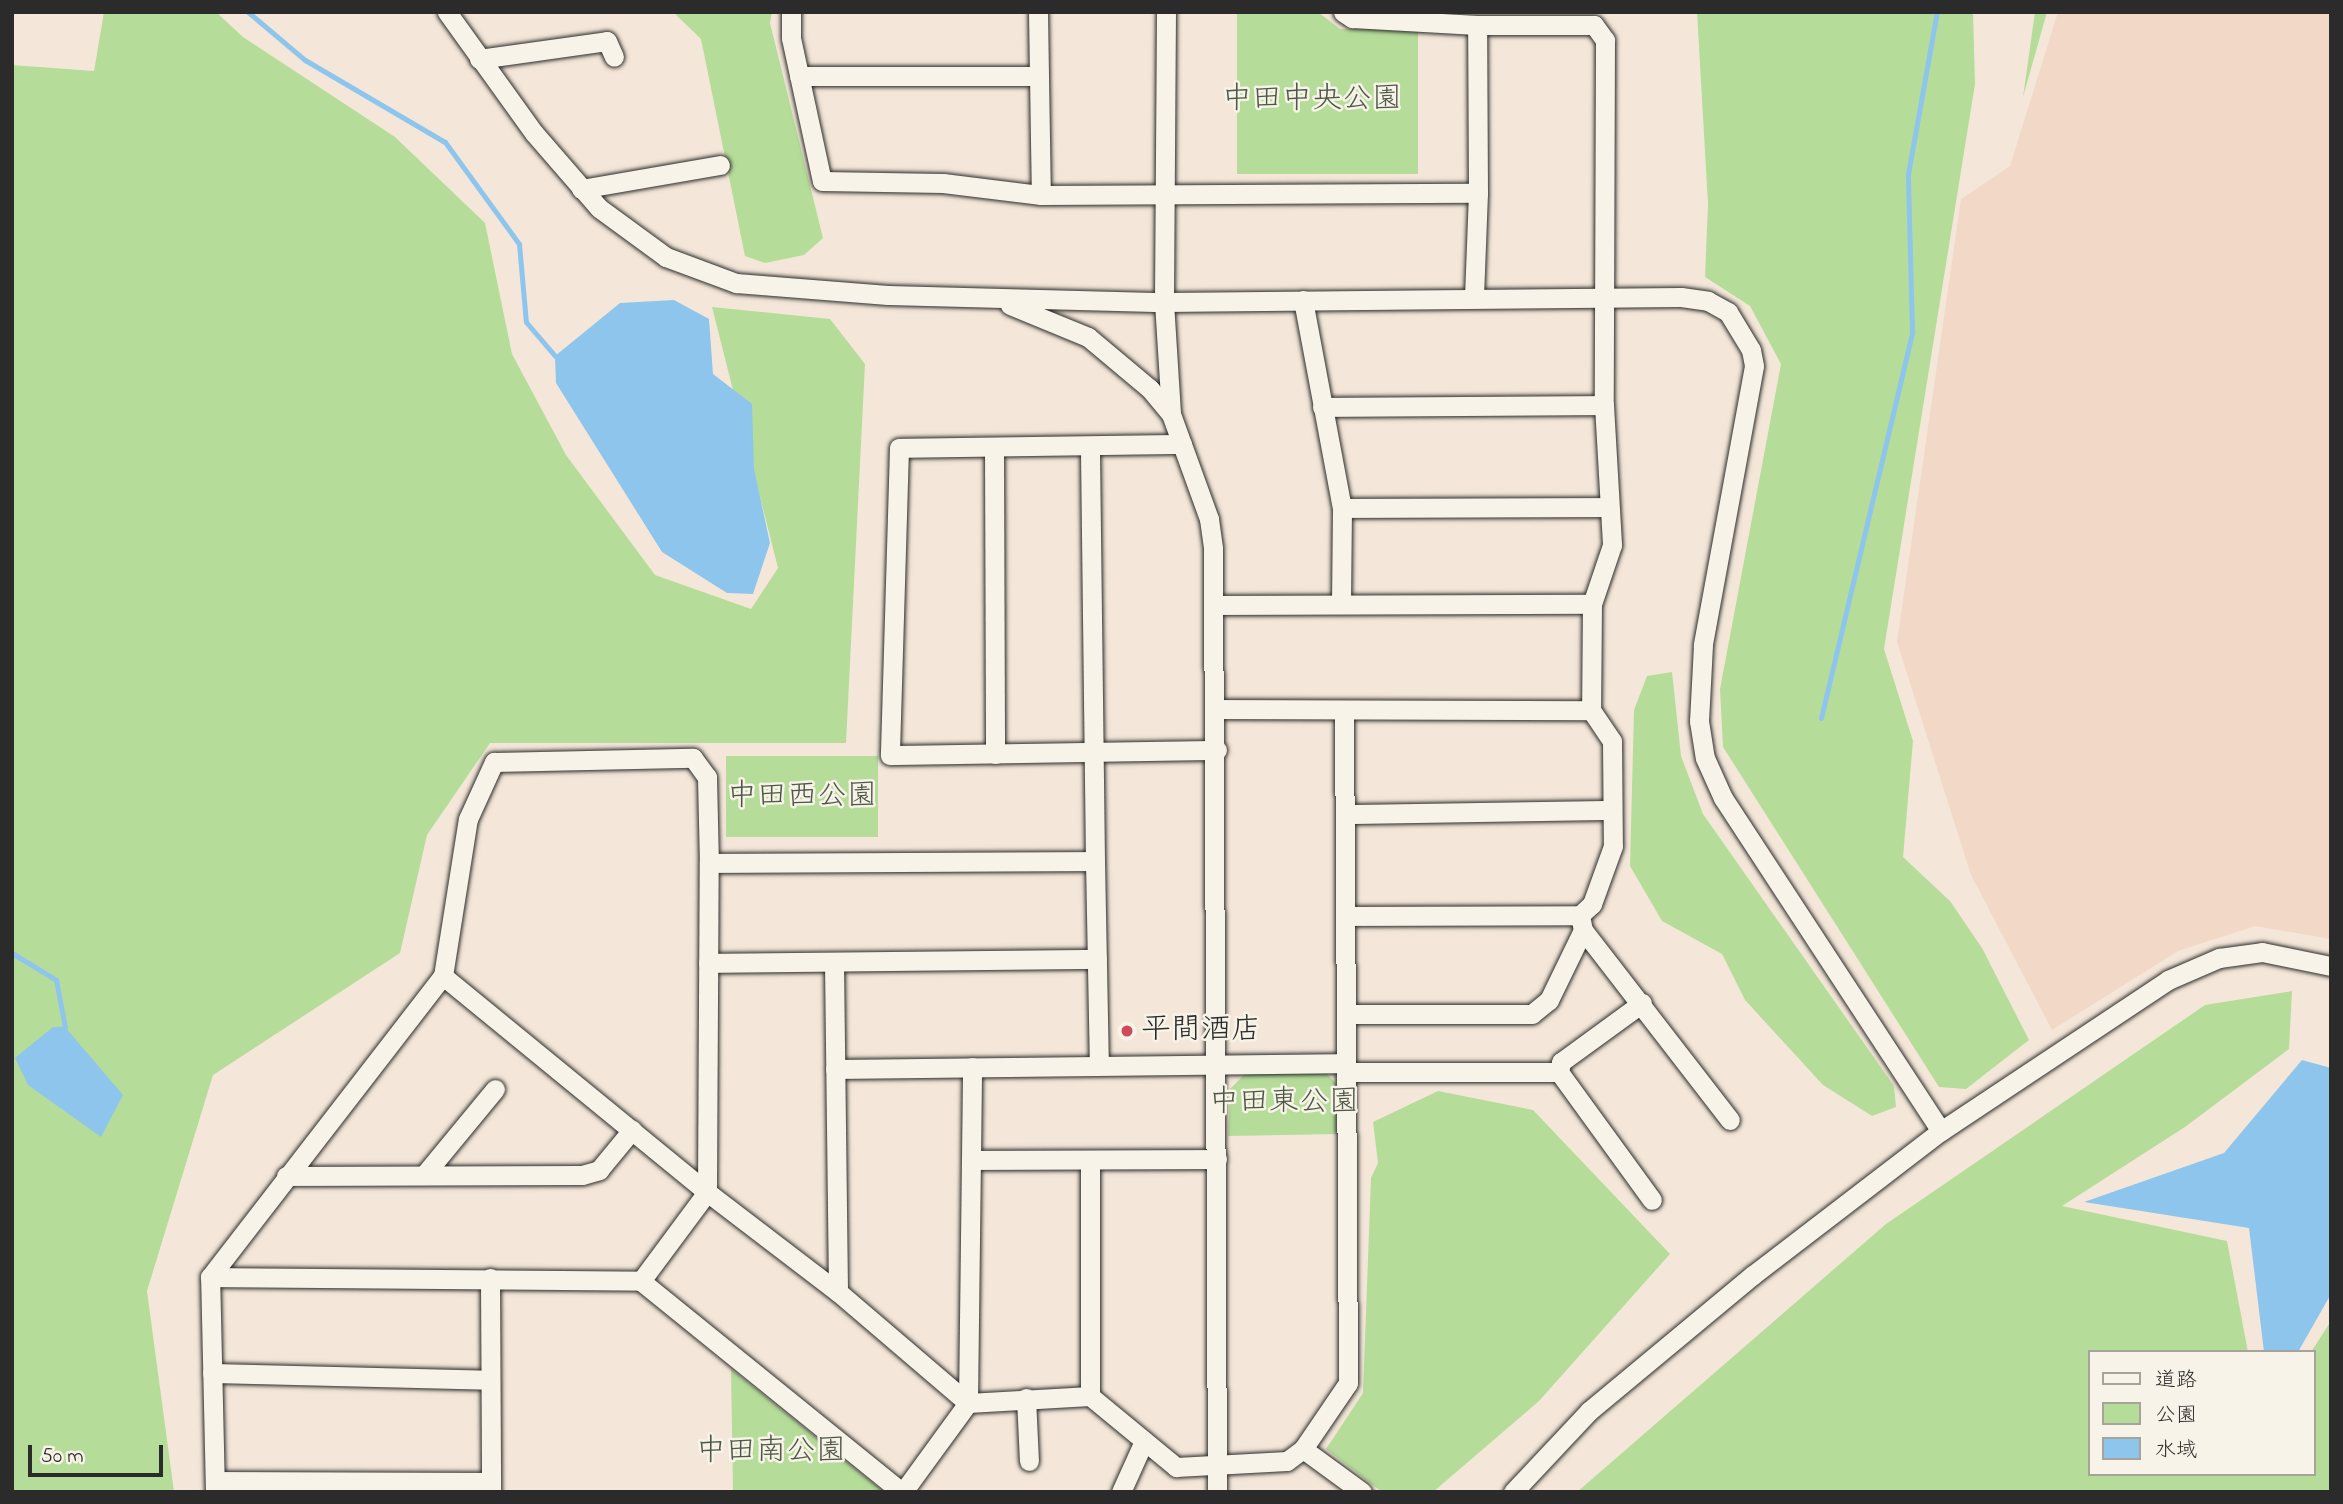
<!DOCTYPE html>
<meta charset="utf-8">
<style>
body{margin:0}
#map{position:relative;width:2343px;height:1504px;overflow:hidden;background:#f4e7d9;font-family:"Indie Flower","Klee One",sans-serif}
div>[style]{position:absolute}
.built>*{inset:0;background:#f1d8c7}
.green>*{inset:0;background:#b5dd99;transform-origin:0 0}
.water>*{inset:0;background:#8ec5ed}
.stream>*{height:5px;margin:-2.5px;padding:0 2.5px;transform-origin:2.5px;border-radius:2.5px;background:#8ec5ed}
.roads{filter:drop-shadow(0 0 2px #2b2b2b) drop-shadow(0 0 2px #2b2b2b)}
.minor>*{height:19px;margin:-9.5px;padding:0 9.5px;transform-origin:9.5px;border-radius:9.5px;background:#f7f3e8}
.dots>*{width:19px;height:19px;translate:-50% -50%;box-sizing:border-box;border:4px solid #f7f3e8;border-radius:50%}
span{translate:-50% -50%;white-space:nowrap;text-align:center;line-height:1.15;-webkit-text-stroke:5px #f7f3e8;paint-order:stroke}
.park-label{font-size:30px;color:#4e5846}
.poi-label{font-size:30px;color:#2b2b2b}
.left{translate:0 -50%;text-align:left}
.frame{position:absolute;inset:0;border:14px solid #2b2b2b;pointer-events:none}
.legend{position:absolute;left:2088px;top:1350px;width:228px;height:126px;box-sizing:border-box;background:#f7f3e8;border:2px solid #a5a39c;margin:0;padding:9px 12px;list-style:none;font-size:21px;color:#2b2b2b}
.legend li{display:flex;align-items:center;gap:14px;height:35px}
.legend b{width:35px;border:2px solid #a5a39c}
.scale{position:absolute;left:28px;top:1445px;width:135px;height:32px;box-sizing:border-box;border:4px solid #2b2b2b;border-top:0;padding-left:9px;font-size:21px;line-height:24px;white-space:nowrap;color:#2b2b2b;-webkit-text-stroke:5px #f7f3e8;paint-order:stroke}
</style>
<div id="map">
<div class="built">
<div style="clip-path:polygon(2058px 12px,2331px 12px,2331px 939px,2255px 926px,2178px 951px,2052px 1030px,1971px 875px,1897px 642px,1961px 199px,2010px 166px)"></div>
</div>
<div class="green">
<div style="clip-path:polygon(104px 12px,216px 12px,243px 37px,395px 137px,485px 223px,512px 354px,566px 455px,655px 575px,751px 609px,778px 568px,712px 307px,830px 319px,865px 364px,846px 743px,490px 743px,427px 835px,400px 953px,213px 1075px,147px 1291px,174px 1492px,12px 1492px,12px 65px,94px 71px)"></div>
<div style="clip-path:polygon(673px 12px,772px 12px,770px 23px,823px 238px,804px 255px,765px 263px,745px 256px,701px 39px)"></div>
<div style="clip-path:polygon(1237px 12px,1318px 12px,1340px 29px,1418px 29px,1418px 174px,1237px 174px)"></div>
<div style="clip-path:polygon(1697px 12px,1973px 12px,1975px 84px,1884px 649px,1913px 741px,1903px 857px,1950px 901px,1982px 948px,2029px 1040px,1966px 1089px,1939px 1087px,1723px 747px,1720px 689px,1781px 364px,1750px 306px,1705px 277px,1708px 204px)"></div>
<div style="clip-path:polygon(2035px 12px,2047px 12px,2023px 97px)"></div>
<div style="clip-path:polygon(1672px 672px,1681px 756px,1703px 814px,1894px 1086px,1896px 1107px,1872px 1116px,1823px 1085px,1745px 1000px,1722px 954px,1662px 921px,1630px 866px,1634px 710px,1647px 676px)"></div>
<div style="left:878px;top:756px;width:81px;height:152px;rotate:90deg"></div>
<div style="clip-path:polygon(2292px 991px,2289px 1049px,2185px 1127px,2062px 1206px,2227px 1241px,2248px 1352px,2089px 1352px,2089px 1474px,2313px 1474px,2311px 1352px,2331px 1321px,2331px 1492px,1577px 1492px,1886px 1224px,2205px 1005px)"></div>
<div style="clip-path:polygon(1248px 1071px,1324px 1071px,1337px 1084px,1339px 1134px,1228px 1136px,1230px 1089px)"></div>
<div style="clip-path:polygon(1438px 1091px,1533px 1110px,1670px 1254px,1539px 1401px,1433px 1492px,1382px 1492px,1326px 1449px,1363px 1393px,1371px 1178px,1378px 1163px,1373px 1122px)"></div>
<div style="clip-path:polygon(731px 1369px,884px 1492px,733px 1492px)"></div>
</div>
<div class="water">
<div style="clip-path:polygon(674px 300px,709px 319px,713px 374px,752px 404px,754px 469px,770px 543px,753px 594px,727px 593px,662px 552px,556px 383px,555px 356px,620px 303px)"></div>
<div style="clip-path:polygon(53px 1027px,65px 1027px,123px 1095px,101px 1137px,28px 1085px,15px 1058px)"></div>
<div style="clip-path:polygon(2302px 1060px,2331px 1068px,2331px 1294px,2298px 1352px,2264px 1352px,2249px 1228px,2084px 1202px,2224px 1153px)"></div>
</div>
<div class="stream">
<div style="left:248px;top:12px;width:75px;rotate:40.1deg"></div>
<div style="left:305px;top:60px;width:162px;rotate:30.4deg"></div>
<div style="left:445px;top:142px;width:126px;rotate:54deg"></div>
<div style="left:519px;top:244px;width:78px;rotate:84.9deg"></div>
<div style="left:526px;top:322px;width:45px;rotate:49.5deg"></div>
<div style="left:1821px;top:718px;width:397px;rotate:-76.7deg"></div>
<div style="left:1912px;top:332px;width:158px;rotate:-91.5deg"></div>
<div style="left:1908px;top:174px;width:165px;rotate:-79.9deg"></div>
<div style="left:12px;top:953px;width:52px;rotate:31.5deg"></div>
<div style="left:56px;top:980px;width:48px;rotate:79.2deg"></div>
</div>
<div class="roads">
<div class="minor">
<div style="left:447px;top:12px;width:149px;rotate:54.3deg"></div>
<div style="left:534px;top:133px;width:99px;rotate:49.1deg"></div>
<div style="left:599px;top:208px;width:83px;rotate:36.2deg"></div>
<div style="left:666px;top:257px;width:75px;rotate:20.4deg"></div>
<div style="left:736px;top:283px;width:152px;rotate:4.5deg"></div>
<div style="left:888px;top:295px;width:276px;rotate:1.5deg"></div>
<div style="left:1164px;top:302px;width:517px;rotate:-0.55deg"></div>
<div style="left:1681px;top:297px;width:27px;rotate:8deg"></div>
<div style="left:1708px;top:301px;width:23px;rotate:29deg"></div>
<div style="left:1728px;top:312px;width:44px;rotate:58.8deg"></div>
<div style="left:1751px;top:350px;width:16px;rotate:79deg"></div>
<div style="left:1754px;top:366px;width:284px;rotate:100.4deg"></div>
<div style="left:1703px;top:645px;width:76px;rotate:93deg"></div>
<div style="left:1699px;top:721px;width:37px;rotate:81deg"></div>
<div style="left:1705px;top:758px;width:44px;rotate:65.8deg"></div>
<div style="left:1723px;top:798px;width:398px;rotate:56.8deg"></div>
<div style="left:791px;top:12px;width:26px;rotate:90deg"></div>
<div style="left:791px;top:38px;width:146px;rotate:77.8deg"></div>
<div style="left:822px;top:181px;width:121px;rotate:0.9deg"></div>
<div style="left:943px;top:183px;width:99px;rotate:7deg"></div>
<div style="left:1041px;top:195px;width:437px;rotate:-0.3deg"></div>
<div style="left:1478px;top:193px;width:168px;rotate:-90.3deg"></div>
<div style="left:1038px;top:12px;width:183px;rotate:89.1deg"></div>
<div style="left:1166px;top:12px;width:290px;rotate:90.4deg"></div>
<div style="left:1164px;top:302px;width:112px;rotate:86.4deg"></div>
<div style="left:1171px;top:414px;width:112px;rotate:70.1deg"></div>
<div style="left:1209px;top:519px;width:30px;rotate:82deg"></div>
<div style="left:1213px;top:549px;width:943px;rotate:89.76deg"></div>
<div style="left:1343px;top:12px;width:11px;rotate:34deg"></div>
<div style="left:1352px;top:18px;width:125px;rotate:3.2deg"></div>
<div style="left:1477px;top:25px;width:117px"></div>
<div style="left:1594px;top:25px;width:19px;rotate:54deg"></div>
<div style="left:1605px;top:40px;width:365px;rotate:90.2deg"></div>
<div style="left:1604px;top:405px;width:140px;rotate:86.7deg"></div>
<div style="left:1612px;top:545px;width:62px;rotate:108.7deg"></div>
<div style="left:1592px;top:604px;width:106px;rotate:90.5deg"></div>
<div style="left:1591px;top:710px;width:37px;rotate:56deg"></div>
<div style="left:1612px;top:741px;width:105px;rotate:89.5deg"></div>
<div style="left:1613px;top:846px;width:62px;rotate:109.9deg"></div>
<div style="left:1592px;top:904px;width:16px;rotate:137deg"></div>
<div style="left:1580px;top:915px;width:15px;rotate:79deg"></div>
<div style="left:1583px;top:930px;width:78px;rotate:115.9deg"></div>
<div style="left:1549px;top:1000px;width:22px;rotate:141deg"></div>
<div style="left:1532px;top:1014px;width:186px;rotate:180deg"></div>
<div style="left:479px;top:59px;width:129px;rotate:-8deg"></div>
<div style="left:607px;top:41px;width:17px;rotate:66deg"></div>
<div style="left:799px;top:76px;width:239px"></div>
<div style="left:581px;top:189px;width:141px;rotate:-9.8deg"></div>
<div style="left:1474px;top:297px;width:104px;rotate:-87.8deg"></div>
<div style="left:1303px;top:300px;width:212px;rotate:79.4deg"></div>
<div style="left:1342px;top:508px;width:95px;rotate:90.6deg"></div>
<div style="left:1010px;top:305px;width:84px;rotate:22.3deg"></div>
<div style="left:1088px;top:337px;width:81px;rotate:40deg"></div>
<div style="left:1150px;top:389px;width:33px;rotate:50deg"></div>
<div style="left:1322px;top:407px;width:282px;rotate:-0.4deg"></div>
<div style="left:1182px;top:444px;width:283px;rotate:179.2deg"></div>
<div style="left:899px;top:448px;width:307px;rotate:91.7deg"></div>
<div style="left:890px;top:755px;width:327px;rotate:-0.9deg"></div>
<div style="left:994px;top:449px;width:305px;rotate:89.8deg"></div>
<div style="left:1342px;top:508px;width:267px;rotate:-0.2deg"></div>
<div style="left:1215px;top:605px;width:377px;rotate:-0.2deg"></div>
<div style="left:1216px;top:709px;width:375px;rotate:0.2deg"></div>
<div style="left:1347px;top:814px;width:264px;rotate:-0.9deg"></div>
<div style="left:1095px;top:861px;width:203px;rotate:88.9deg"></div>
<div style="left:1346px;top:916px;width:234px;rotate:-0.2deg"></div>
<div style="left:1583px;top:930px;width:240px;rotate:52.3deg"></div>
<div style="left:708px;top:963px;width:389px;rotate:-0.6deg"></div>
<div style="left:834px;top:963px;width:329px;rotate:89.3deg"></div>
<div style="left:443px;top:976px;width:159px;rotate:-81deg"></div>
<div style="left:468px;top:819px;width:63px;rotate:-65.5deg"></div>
<div style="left:494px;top:762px;width:199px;rotate:-1.2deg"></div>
<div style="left:693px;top:758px;width:24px;rotate:54deg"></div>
<div style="left:707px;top:777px;width:86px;rotate:88.7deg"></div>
<div style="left:1642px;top:1003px;width:100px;rotate:143.9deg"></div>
<div style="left:1561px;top:1062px;width:10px;rotate:101deg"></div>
<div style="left:1559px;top:1072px;width:158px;rotate:54deg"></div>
<div style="left:835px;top:1069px;width:511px;rotate:-0.67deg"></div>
<div style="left:1347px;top:1072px;width:212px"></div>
<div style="left:971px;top:1160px;width:246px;rotate:-0.2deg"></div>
<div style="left:1090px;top:1161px;width:235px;rotate:90deg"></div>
<div style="left:425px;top:1174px;width:110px;rotate:-50.5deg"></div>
<div style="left:286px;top:1176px;width:296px;rotate:-0.2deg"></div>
<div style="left:582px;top:1175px;width:18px;rotate:-16deg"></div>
<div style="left:599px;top:1170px;width:52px;rotate:-50.5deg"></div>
<div style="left:210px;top:1277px;width:431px;rotate:0.5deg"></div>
<div style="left:641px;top:1281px;width:336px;rotate:39deg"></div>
<div style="left:490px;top:1278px;width:214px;rotate:89.7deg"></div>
<div style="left:641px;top:1281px;width:111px;rotate:-53.4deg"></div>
<div style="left:707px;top:1192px;width:329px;rotate:-89.7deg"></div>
<div style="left:709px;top:863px;width:386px;rotate:-0.3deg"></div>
<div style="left:1095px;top:861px;width:413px;rotate:-90.7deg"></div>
<div style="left:212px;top:1373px;width:277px;rotate:1.4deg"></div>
<div style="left:1026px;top:1398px;width:63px;rotate:87.3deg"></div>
<div style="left:1303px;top:1449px;width:73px;rotate:36.1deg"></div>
<div style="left:215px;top:1481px;width:276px;rotate:0.2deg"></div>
<div style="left:215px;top:1492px;width:215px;rotate:-91.3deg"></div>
<div style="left:210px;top:1277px;width:381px;rotate:-52.3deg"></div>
<div style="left:443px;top:976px;width:341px;rotate:39.3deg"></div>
<div style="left:707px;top:1192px;width:165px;rotate:37.4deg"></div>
<div style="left:838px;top:1292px;width:171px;rotate:40.5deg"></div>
<div style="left:968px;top:1403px;width:122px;rotate:-3.3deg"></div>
<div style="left:1090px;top:1396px;width:112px;rotate:39.5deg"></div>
<div style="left:1176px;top:1467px;width:111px;rotate:-3.1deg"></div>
<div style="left:1287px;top:1461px;width:20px;rotate:-37deg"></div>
<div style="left:1303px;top:1449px;width:80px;rotate:-55.7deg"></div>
<div style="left:1348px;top:1383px;width:673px;rotate:-90.34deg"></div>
<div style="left:903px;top:1492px;width:110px;rotate:-53.9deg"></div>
<div style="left:968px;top:1403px;width:336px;rotate:-89.3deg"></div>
<div style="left:1121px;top:1492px;width:56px;rotate:-65.7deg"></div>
<div style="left:1513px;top:1492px;width:111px;rotate:-46.8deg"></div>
<div style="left:1589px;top:1411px;width:213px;rotate:-39.7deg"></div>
<div style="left:1753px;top:1275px;width:237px;rotate:-37.5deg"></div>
<div style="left:1941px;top:1131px;width:273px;rotate:-33.6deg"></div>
<div style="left:2168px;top:980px;width:56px;rotate:-23.3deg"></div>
<div style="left:2219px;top:958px;width:43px;rotate:-7.9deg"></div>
<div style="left:2262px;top:952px;width:70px;rotate:11.5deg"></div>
</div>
</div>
<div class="dots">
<div style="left:1127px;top:1031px;background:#d1495b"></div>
</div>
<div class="park-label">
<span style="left:1312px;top:100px">中田中央公園</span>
<span style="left:802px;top:797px">中田西公園</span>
<span style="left:1284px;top:1103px">中田東公園</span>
<span style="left:771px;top:1452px">中田南公園</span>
</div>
<div class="poi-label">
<span class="left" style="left:1141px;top:1031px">平間酒店</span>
</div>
<div class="frame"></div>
<ul class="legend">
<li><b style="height:9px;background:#f7f3e8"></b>道路</li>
<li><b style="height:19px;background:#b5dd99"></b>公園</li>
<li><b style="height:19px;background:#8ec5ed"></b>水域</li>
</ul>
<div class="scale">50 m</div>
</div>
